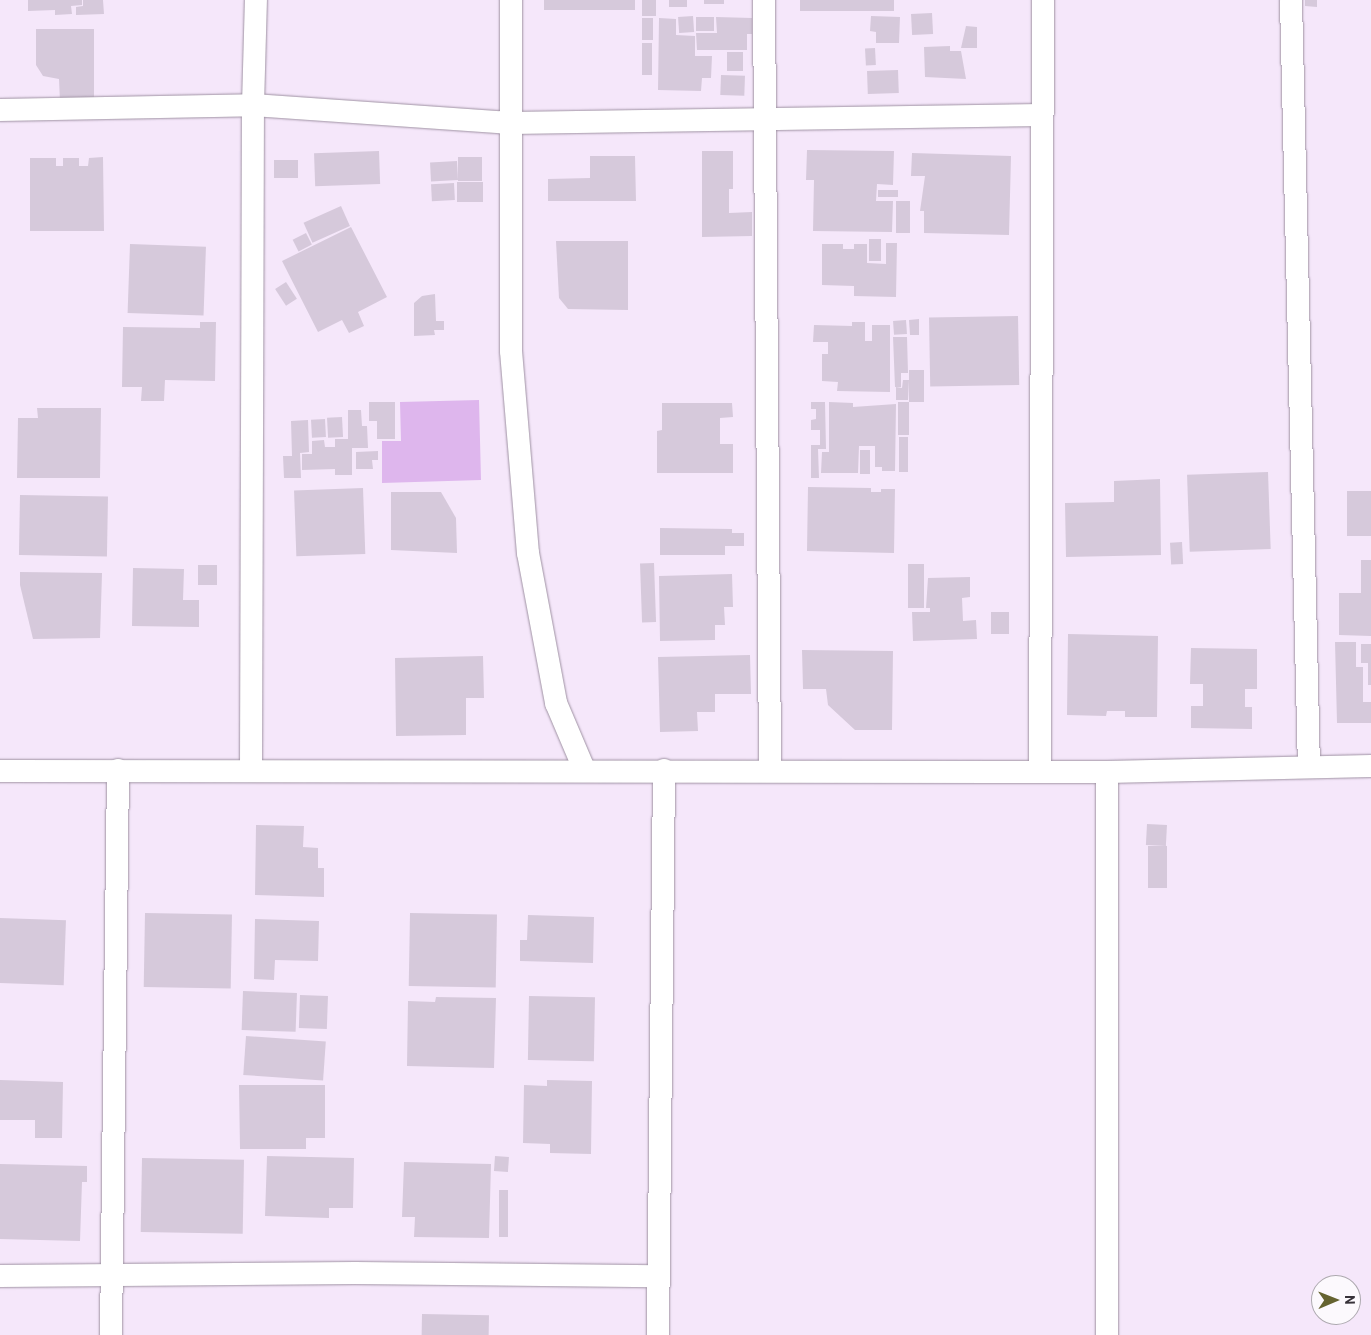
<!DOCTYPE html>
<style>
body{margin:0}
#map{position:relative;width:1371px;height:1335px;overflow:hidden;background:#f5e7fa;font-family:Barlow,sans-serif}
div>[style]{position:absolute}
.green>*{inset:0;background:#deb6ed}
.building>*{inset:0;background:#d6c9db;transform-origin:0 0}
.roads{filter:drop-shadow(0 0 1px #9f92a3) drop-shadow(0 0 1px #9f92a3)}
.minor>*{height:22px;margin:-11px;padding:0 11px;transform-origin:11px;border-radius:11px;background:#fff}
span{translate:-50% -50%;white-space:nowrap;text-align:center;line-height:1.15;-webkit-text-stroke:5px #fcf9fd;paint-order:stroke}
.north{position:absolute;left:1311px;top:1275px;width:50px;height:50px;box-sizing:border-box;background:#fcf9fd;border:1px solid #ada9af;border-radius:50%;rotate:89deg;font-size:14px;font-weight:700;line-height:20px;text-align:center;color:#373239}
.north::after{content:'';display:block;margin:auto;width:18px;height:22px;background:#656330;clip-path:polygon(50% 0,100% 100%,50% 72%,0 100%)}
</style>
<div id="map">
<div class="green">
<div style="clip-path:polygon(479px 400px,481px 480px,382px 483px,382px 441px,401px 441px,400px 402px)"></div>
</div>
<div class="building">
<div style="clip-path:polygon(28px 0,82px 0,82px 5px,71px 6px,72px 14px,55px 15px,55px 10px,28px 11px)"></div>
<div style="clip-path:polygon(83px 0,103px 0,104px 14px,76px 15px,76px 7px,83px 6px)"></div>
<div style="left:544px;top:0;width:91px;height:10px"></div>
<div style="left:642px;top:0;width:14px;height:16px"></div>
<div style="left:669px;top:0;width:18px;height:7px"></div>
<div style="left:704px;top:0;width:20px;height:4px"></div>
<div style="left:800px;top:0;width:94px;height:11px"></div>
<div style="clip-path:polygon(1305px 0,1317px 0,1317px 7px,1305px 6px)"></div>
<div style="left:932px;top:13px;width:21px;height:21px;rotate:87deg"></div>
<div style="left:693px;top:16px;width:16px;height:15px;rotate:86deg"></div>
<div style="clip-path:polygon(871px 16px,900px 17px,899px 43px,876px 43px,876px 32px,870px 31px)"></div>
<div style="left:696px;top:17px;width:18px;height:14px"></div>
<div style="clip-path:polygon(716px 17px,752px 18px,752px 34px,747px 34px,747px 50px,697px 50px,696px 33px,717px 33px)"></div>
<div style="left:642px;top:18px;width:11px;height:22px"></div>
<div style="clip-path:polygon(659px 18px,676px 19px,676px 35px,695px 36px,695px 56px,712px 56px,711px 78px,702px 78px,701px 91px,658px 90px)"></div>
<div style="clip-path:polygon(966px 26px,977px 27px,977px 48px,961px 48px)"></div>
<div style="clip-path:polygon(36px 29px,94px 29px,94px 101px,60px 102px,59px 79px,43px 76px,36px 65px)"></div>
<div style="left:642px;top:43px;width:10px;height:32px"></div>
<div style="clip-path:polygon(950px 46px,950px 51px,961px 51px,966px 79px,925px 77px,924px 47px)"></div>
<div style="left:875px;top:48px;width:17px;height:10px;rotate:87deg"></div>
<div style="left:727px;top:52px;width:16px;height:19px"></div>
<div style="left:898px;top:70px;width:23px;height:31px;rotate:88deg"></div>
<div style="left:721px;top:75px;width:24px;height:20px;rotate:2deg"></div>
<div style="clip-path:polygon(807px 150px,894px 151px,893px 185px,877px 184px,876px 201px,893px 201px,892px 232px,813px 231px,814px 180px,806px 180px)"></div>
<div style="left:379px;top:151px;width:33px;height:65px;rotate:88deg"></div>
<div style="clip-path:polygon(702px 151px,733px 151px,733px 189px,729px 189px,729px 213px,752px 212px,752px 236px,702px 237px)"></div>
<div style="clip-path:polygon(912px 153px,1011px 156px,1009px 235px,924px 233px,924px 211px,920px 211px,925px 176px,911px 176px)"></div>
<div style="clip-path:polygon(590px 156px,635px 156px,636px 201px,548px 201px,548px 179px,590px 178px)"></div>
<div style="clip-path:polygon(103px 157px,104px 231px,30px 231px,30px 158px,56px 158px,56px 166px,63px 166px,63px 158px,79px 158px,79px 166px,88px 166px,89px 158px)"></div>
<div style="left:458px;top:157px;width:24px;height:24px"></div>
<div style="left:274px;top:160px;width:24px;height:18px"></div>
<div style="left:457px;top:161px;width:19px;height:27px;rotate:87deg"></div>
<div style="left:483px;top:182px;width:20px;height:26px;rotate:90deg"></div>
<div style="left:454px;top:183px;width:17px;height:23px;rotate:87deg"></div>
<div style="left:898px;top:190px;width:7px;height:20px;rotate:90deg"></div>
<div style="left:896px;top:201px;width:14px;height:32px"></div>
<div style="left:341px;top:206px;width:22px;height:41px;rotate:66deg"></div>
<div style="clip-path:polygon(351px 227px,387px 297px,358px 312px,364px 326px,349px 333px,342px 320px,318px 332px,282px 261px)"></div>
<div style="left:306px;top:233px;width:13px;height:15px;rotate:63deg"></div>
<div style="left:869px;top:239px;width:12px;height:22px"></div>
<div style="clip-path:polygon(556px 241px,628px 241px,628px 310px,568px 309px,559px 298px)"></div>
<div style="clip-path:polygon(886px 243px,897px 243px,896px 297px,854px 296px,854px 286px,822px 285px,822px 244px,843px 244px,843px 249px,854px 249px,854px 244px,867px 244px,867px 263px,886px 264px)"></div>
<div style="left:130px;top:244px;width:76px;height:69px;rotate:2deg"></div>
<div style="left:286px;top:282px;width:20px;height:13px;rotate:57deg"></div>
<div style="clip-path:polygon(435px 294px,436px 321px,444px 321px,444px 330px,434px 330px,435px 335px,414px 336px,414px 303px,422px 296px)"></div>
<div style="left:1018px;top:316px;width:69px;height:89px;rotate:89deg"></div>
<div style="clip-path:polygon(919px 319px,919px 335px,910px 335px,909px 320px)"></div>
<div style="left:906px;top:320px;width:14px;height:13px;rotate:86deg"></div>
<div style="clip-path:polygon(200px 322px,216px 322px,215px 381px,165px 380px,164px 401px,141px 401px,142px 387px,122px 387px,123px 327px,200px 328px)"></div>
<div style="clip-path:polygon(852px 322px,865px 322px,865px 341px,872px 341px,872px 325px,890px 325px,890px 392px,837px 391px,838px 382px,822px 381px,822px 354px,828px 354px,828px 342px,813px 342px,814px 325px,852px 326px)"></div>
<div style="clip-path:polygon(893px 337px,907px 337px,908px 373px,901px 373px,901px 387px,895px 387px)"></div>
<div style="left:909px;top:370px;width:15px;height:32px"></div>
<div style="clip-path:polygon(903px 380px,909px 380px,908px 400px,896px 400px,896px 387px,902px 388px)"></div>
<div style="left:369px;top:402px;width:8px;height:19px"></div>
<div style="left:377px;top:402px;width:18px;height:37px"></div>
<div style="clip-path:polygon(811px 402px,825px 402px,826px 449px,818px 449px,819px 478px,811px 478px,811px 445px,820px 445px,820px 430px,811px 430px,811px 420px,816px 419px,816px 409px,811px 409px)"></div>
<div style="clip-path:polygon(829px 402px,853px 403px,853px 407px,896px 404px,895px 471px,882px 471px,882px 467px,875px 467px,875px 446px,859px 446px,858px 473px,821px 473px,822px 452px,829px 452px)"></div>
<div style="left:898px;top:402px;width:11px;height:33px"></div>
<div style="clip-path:polygon(662px 403px,732px 403px,733px 417px,720px 418px,720px 444px,733px 444px,733px 473px,657px 473px,657px 431px,662px 430px)"></div>
<div style="clip-path:polygon(37px 408px,101px 408px,100px 478px,17px 478px,18px 418px,38px 418px)"></div>
<div style="clip-path:polygon(348px 410px,361px 410px,362px 426px,367px 426px,368px 448px,352px 448px,352px 475px,335px 475px,335px 469px,302px 470px,302px 454px,312px 454px,312px 441px,324px 440px,325px 447px,335px 447px,335px 439px,348px 439px)"></div>
<div style="left:342px;top:417px;width:20px;height:15px;rotate:87deg"></div>
<div style="left:325px;top:419px;width:18px;height:14px;rotate:87deg"></div>
<div style="clip-path:polygon(308px 420px,309px 452px,300px 453px,301px 478px,284px 478px,283px 456px,292px 456px,291px 421px)"></div>
<div style="left:899px;top:437px;width:9px;height:35px"></div>
<div style="left:860px;top:450px;width:10px;height:24px"></div>
<div style="clip-path:polygon(378px 451px,378px 460px,372px 460px,373px 469px,356px 469px,356px 452px)"></div>
<div style="left:1268px;top:472px;width:77px;height:81px;rotate:88deg"></div>
<div style="clip-path:polygon(1160px 479px,1161px 555px,1066px 557px,1065px 503px,1114px 502px,1114px 481px)"></div>
<div style="clip-path:polygon(808px 487px,871px 488px,871px 492px,881px 492px,881px 489px,895px 489px,894px 553px,807px 551px)"></div>
<div style="left:363px;top:488px;width:66px;height:69px;rotate:88deg"></div>
<div style="left:1347px;top:491px;width:24px;height:45px"></div>
<div style="clip-path:polygon(391px 492px,441px 492px,456px 518px,457px 553px,391px 550px)"></div>
<div style="left:20px;top:495px;width:88px;height:60px;rotate:1deg"></div>
<div style="clip-path:polygon(660px 528px,732px 529px,732px 533px,744px 533px,744px 546px,725px 546px,725px 555px,660px 555px)"></div>
<div style="left:1182px;top:542px;width:22px;height:12px;rotate:87deg"></div>
<div style="clip-path:polygon(1361px 560px,1371px 560px,1371px 636px,1339px 635px,1339px 593px,1361px 593px)"></div>
<div style="left:654px;top:563px;width:59px;height:14px;rotate:88deg"></div>
<div style="left:908px;top:564px;width:16px;height:44px"></div>
<div style="left:198px;top:565px;width:19px;height:20px"></div>
<div style="clip-path:polygon(133px 568px,184px 569px,183px 600px,199px 600px,199px 627px,132px 626px)"></div>
<div style="clip-path:polygon(20px 572px,102px 573px,100px 638px,33px 639px,20px 585px)"></div>
<div style="clip-path:polygon(732px 574px,733px 607px,724px 607px,725px 625px,715px 625px,715px 640px,660px 641px,659px 576px)"></div>
<div style="clip-path:polygon(970px 577px,970px 597px,962px 598px,963px 621px,976px 620px,977px 639px,913px 641px,912px 612px,930px 612px,930px 608px,926px 608px,928px 578px)"></div>
<div style="left:991px;top:612px;width:18px;height:22px"></div>
<div style="clip-path:polygon(1068px 634px,1158px 636px,1157px 717px,1125px 717px,1125px 711px,1107px 711px,1106px 716px,1067px 715px)"></div>
<div style="clip-path:polygon(1335px 642px,1356px 642px,1356px 667px,1363px 667px,1363px 702px,1371px 702px,1371px 723px,1337px 723px)"></div>
<div style="clip-path:polygon(1361px 644px,1371px 644px,1371px 685px,1368px 685px,1368px 663px,1361px 663px)"></div>
<div style="clip-path:polygon(1191px 648px,1257px 649px,1257px 689px,1245px 689px,1245px 707px,1252px 707px,1252px 729px,1191px 728px,1191px 706px,1203px 706px,1203px 684px,1190px 684px)"></div>
<div style="clip-path:polygon(802px 650px,893px 651px,892px 730px,855px 730px,828px 705px,826px 689px,803px 689px)"></div>
<div style="clip-path:polygon(750px 655px,751px 694px,715px 694px,715px 712px,697px 712px,698px 731px,660px 732px,658px 657px)"></div>
<div style="clip-path:polygon(483px 656px,484px 698px,466px 698px,466px 735px,396px 736px,395px 658px)"></div>
<div style="left:1147px;top:824px;width:20px;height:21px;rotate:3deg"></div>
<div style="clip-path:polygon(256px 825px,304px 826px,303px 847px,318px 848px,318px 868px,324px 868px,324px 897px,255px 895px)"></div>
<div style="left:1148px;top:846px;width:19px;height:42px"></div>
<div style="left:145px;top:913px;width:87px;height:74px;rotate:1deg"></div>
<div style="left:410px;top:913px;width:87px;height:73px;rotate:1deg"></div>
<div style="clip-path:polygon(528px 915px,594px 917px,593px 963px,520px 961px,520px 940px,527px 940px)"></div>
<div style="left:0;top:918px;width:66px;height:65px;rotate:2deg"></div>
<div style="clip-path:polygon(255px 919px,319px 921px,318px 961px,275px 960px,274px 980px,254px 979px)"></div>
<div style="left:243px;top:991px;width:54px;height:39px;rotate:2deg"></div>
<div style="left:300px;top:995px;width:28px;height:33px;rotate:2deg"></div>
<div style="left:529px;top:996px;width:66px;height:64px;rotate:1deg"></div>
<div style="clip-path:polygon(436px 997px,496px 998px,494px 1068px,407px 1066px,408px 1001px,435px 1002px)"></div>
<div style="left:246px;top:1036px;width:80px;height:39px;rotate:4deg"></div>
<div style="clip-path:polygon(0 1080px,63px 1082px,62px 1138px,35px 1138px,35px 1120px,0 1120px)"></div>
<div style="clip-path:polygon(547px 1080px,592px 1081px,591px 1154px,550px 1153px,550px 1144px,523px 1143px,524px 1085px,547px 1086px)"></div>
<div style="clip-path:polygon(239px 1085px,325px 1085px,325px 1138px,306px 1138px,306px 1149px,240px 1149px)"></div>
<div style="clip-path:polygon(267px 1156px,354px 1158px,353px 1208px,329px 1208px,329px 1218px,265px 1216px)"></div>
<div style="left:495px;top:1156px;width:14px;height:15px;rotate:4deg"></div>
<div style="left:142px;top:1158px;width:102px;height:74px;rotate:1deg"></div>
<div style="clip-path:polygon(404px 1162px,491px 1164px,489px 1238px,414px 1237px,415px 1217px,402px 1217px)"></div>
<div style="clip-path:polygon(0 1164px,87px 1166px,87px 1182px,82px 1182px,80px 1241px,0 1239px)"></div>
<div style="left:499px;top:1190px;width:9px;height:47px"></div>
<div style="left:422px;top:1314px;width:67px;height:21px;rotate:1deg"></div>
</div>
<div class="roads">
<div class="minor">
<div style="left:511px;top:0;width:351px;rotate:90deg"></div>
<div style="left:511px;top:351px;width:203px;rotate:85.2deg"></div>
<div style="left:528px;top:553px;width:153px;rotate:79.4deg"></div>
<div style="left:556px;top:703px;width:72px;rotate:67deg"></div>
<div style="left:764px;top:0;width:770px;rotate:89.55deg"></div>
<div style="left:1291px;top:0;width:767px;rotate:88.66deg"></div>
<div style="left:0;top:110px;width:253px;rotate:-1.1deg"></div>
<div style="left:253px;top:105px;width:259px;rotate:4deg"></div>
<div style="left:511px;top:123px;width:531px;rotate:-0.86deg"></div>
<div style="left:251px;top:769px;width:664px;rotate:-89.83deg"></div>
<div style="left:253px;top:105px;width:105px;rotate:-88.4deg"></div>
<div style="left:0;top:771px;width:1107px;rotate:0.05deg"></div>
<div style="left:1107px;top:772px;width:264px;rotate:-1.3deg"></div>
<div style="left:1040px;top:772px;width:772px;rotate:-89.78deg"></div>
<div style="left:0;top:1276px;width:355px;rotate:-0.5deg"></div>
<div style="left:355px;top:1273px;width:302px;rotate:0.6deg"></div>
<div style="left:111px;top:1335px;width:565px;rotate:-89.29deg"></div>
<div style="left:658px;top:1335px;width:565px;rotate:-89.39deg"></div>
<div style="left:1107px;top:1335px;width:563px;rotate:-90deg"></div>
</div>
</div>
<div class="north">N</div>
</div>
